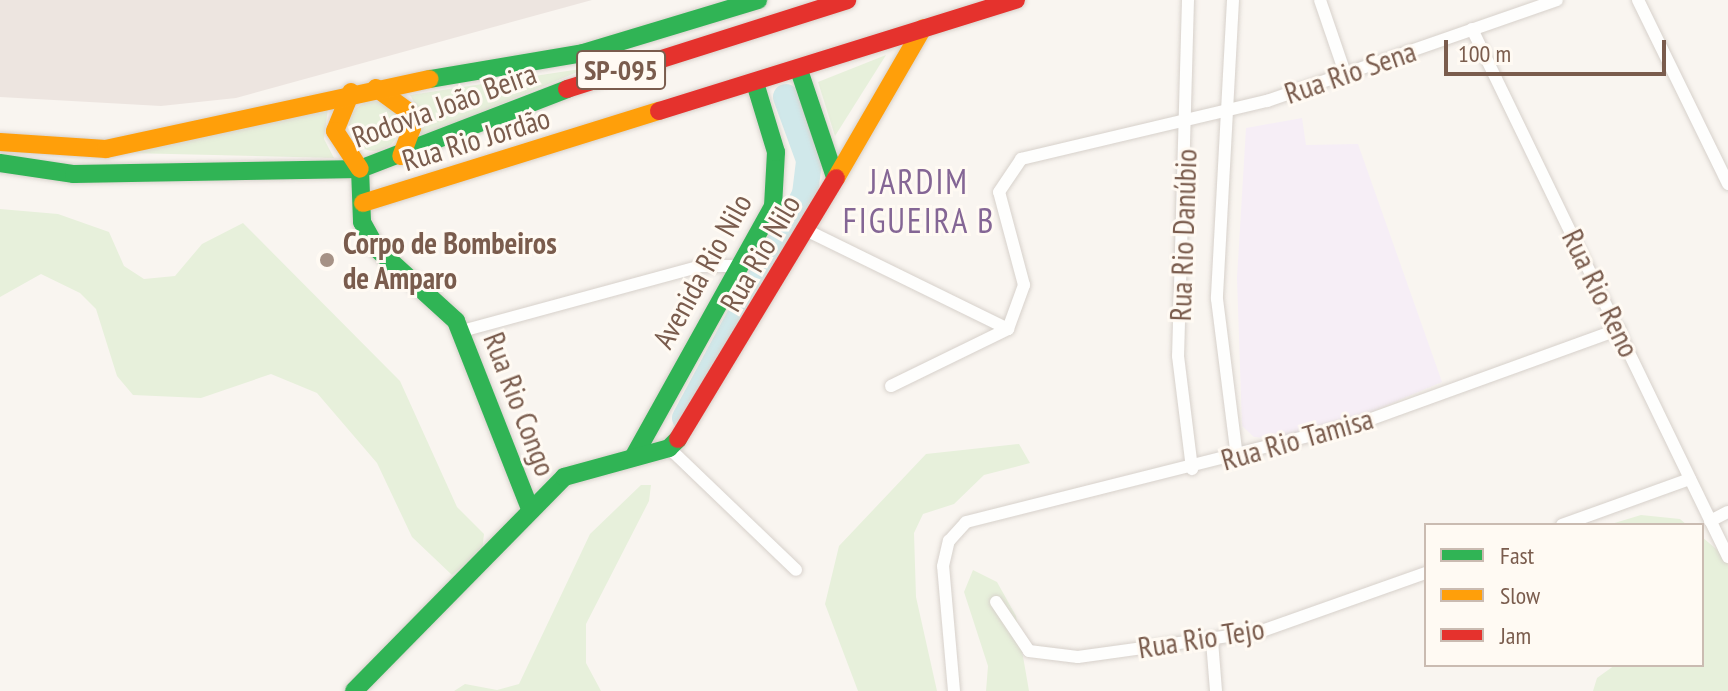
<!DOCTYPE html>
<meta charset="utf-8">
<style>
body{margin:0}
#map{position:relative;width:1728px;height:691px;overflow:hidden;background:#f9f5f0;font-family:"PT Sans Narrow",sans-serif}
div>[style]{position:absolute}
.industrial>*{inset:0;background:#ede5e0}
.education>*{inset:0;background:#f6eef6}
.green>*{inset:0;background:#e7f0db}
.round{border-radius:50%}
.river>*{height:26px;margin:-13px;padding:0 13px;transform-origin:13px;border-radius:13px;background:#d0e8ea}
.roads{filter:drop-shadow(0 0 2px #d7d1cb) drop-shadow(0 0 2px #d7d1cb)}
.street>*{height:12px;margin:-6px;padding:0 6px;transform-origin:6px;border-radius:6px;background:#fefefd}
.fast>*{height:18px;margin:-9px;padding:0 9px;transform-origin:9px;border-radius:9px;background:#30b455}
.slow>*{height:18px;margin:-9px;padding:0 9px;transform-origin:9px;border-radius:9px;background:#ff9f0a}
.jam>*{height:18px;margin:-9px;padding:0 9px;transform-origin:9px;border-radius:9px;background:#e5322d}
.dots>*{width:22px;height:22px;translate:-50% -50%;box-sizing:border-box;border:4px solid #fffaf3;border-radius:50%}
span{translate:-50% -50%;white-space:nowrap;text-align:center;line-height:1.15;-webkit-text-stroke:6px #fffaf3;paint-order:stroke}
.shield-label span{padding:2px 6px;background:#fffaf3;border:2px solid;border-radius:6px;-webkit-text-stroke-width:0}
.shield-label{font-size:28px;color:#7a5c4d;font-weight:700}
.street-label{font-size:30px;color:#7a5c4d}
.poi-label{font-size:30px;color:#7a5c4d;font-weight:700}
.left{translate:0 -50%;text-align:left}
.quarter-label{font-size:34px;color:#846695;letter-spacing:2px}
.legend{position:absolute;left:1424px;top:523px;width:280px;height:144px;box-sizing:border-box;background:#fffaf3;border:2px solid #cabbb1;margin:0;padding:10px 14px;list-style:none;font-size:24px;color:#7a5c4d}
.legend li{display:flex;align-items:center;gap:16px;height:40px}
.legend b{width:40px;border:2px solid #cabbb1}
.scale{position:absolute;left:1444px;top:40px;width:222px;height:36px;box-sizing:border-box;border:4px solid #7a5c4d;border-top:0;padding-left:10px;font-size:24px;line-height:28px;white-space:nowrap;color:#7a5c4d;-webkit-text-stroke:6px #fffaf3;paint-order:stroke}
</style>
<div id="map">
<div class="industrial">
<div style="clip-path:polygon(0 0,592px 0,236px 98px,161px 106px,0 97px)"></div>
</div>
<div class="education">
<div style="clip-path:polygon(1302px 118px,1306px 145px,1358px 144px,1442px 382px,1352px 420px,1285px 439px,1254px 437px,1242px 426px,1237px 278px,1246px 128px)"></div>
</div>
<div class="green">
<div style="clip-path:polygon(886px 55px,835px 136px,818px 82px)"></div>
<div style="clip-path:polygon(587px 68px,420px 138px,423px 118px,410px 95px)"></div>
<div class="round" style="left:349px;top:101px;width:50px;height:50px"></div>
<div style="clip-path:polygon(328px 108px,324px 139px,334px 158px,129px 153px)"></div>
<div style="clip-path:polygon(0 209px,58px 214px,109px 232px,124px 266px,144px 279px,175px 276px,202px 244px,243px 223px,400px 381px,457px 507px,484px 534px,482px 551px,452px 575px,412px 537px,377px 463px,317px 393px,271px 374px,201px 398px,133px 395px,117px 376px,96px 309px,80px 293px,41px 274px,0 297px)"></div>
<div style="clip-path:polygon(1019px 444px,1030px 463px,984px 475px,954px 504px,923px 514px,914px 533px,916px 597px,937px 691px,858px 691px,825px 604px,839px 546px,926px 454px)"></div>
<div style="clip-path:polygon(641px 485px,651px 485px,649px 501px,586px 624px,586px 663px,601px 691px,454px 691px,465px 684px,497px 690px,519px 684px,590px 534px)"></div>
<div style="clip-path:polygon(1641px 515px,1680px 519px,1687px 525px,1608px 525px)"></div>
<div style="clip-path:polygon(1702px 537px,1728px 559px,1728px 691px,1593px 691px,1597px 678px,1615px 665px,1702px 665px)"></div>
<div style="clip-path:polygon(973px 570px,997px 582px,1016px 616px,1029px 691px,986px 691px,988px 666px,964px 592px)"></div>
</div>
<div class="river">
<div style="left:685px;top:418px;width:254px;rotate:-61.8deg"></div>
<div style="left:805px;top:194px;width:34px;rotate:-83deg"></div>
<div style="left:809px;top:160px;width:67px;rotate:-110.1deg"></div>
</div>
<div class="roads">
<div class="street">
<div style="left:1188px;top:0;width:356px;rotate:91.6deg"></div>
<div style="left:1178px;top:356px;width:114px;rotate:82.9deg"></div>
<div style="left:1233px;top:0;width:299px;rotate:93.1deg"></div>
<div style="left:1217px;top:299px;width:160px;rotate:82.8deg"></div>
<div style="left:1320px;top:0;width:77px;rotate:71.1deg"></div>
<div style="left:1638px;top:0;width:205px;rotate:63.9deg"></div>
<div style="left:1472px;top:29px;width:587px;rotate:64.13deg"></div>
<div style="left:808px;top:231px;width:223px;rotate:26.1deg"></div>
<div style="left:462px;top:331px;width:248px;rotate:-15.2deg"></div>
<div style="left:701px;top:266px;width:33px"></div>
<div style="left:891px;top:386px;width:130px;rotate:-26deg"></div>
<div style="left:1008px;top:329px;width:47px;rotate:-70deg"></div>
<div style="left:1024px;top:285px;width:96px;rotate:-105deg"></div>
<div style="left:999px;top:192px;width:40px;rotate:-56deg"></div>
<div style="left:1021px;top:159px;width:253px;rotate:-13.3deg"></div>
<div style="left:1267px;top:101px;width:307px;rotate:-19.2deg"></div>
<div style="left:669px;top:448px;width:176px;rotate:43.8deg"></div>
<div style="left:1710px;top:521px;width:20px;rotate:-27deg"></div>
<div style="left:1562px;top:525px;width:136px;rotate:-19.8deg"></div>
<div style="left:996px;top:602px;width:59px;rotate:56deg"></div>
<div style="left:1029px;top:651px;width:49px;rotate:7deg"></div>
<div style="left:1078px;top:657px;width:183px;rotate:-7.9deg"></div>
<div style="left:1259px;top:632px;width:177px;rotate:-19.5deg"></div>
<div style="left:1212px;top:641px;width:50px;rotate:85.4deg"></div>
<div style="left:954px;top:691px;width:125px;rotate:-95deg"></div>
<div style="left:943px;top:566px;width:26px;rotate:-77deg"></div>
<div style="left:949px;top:541px;width:25px;rotate:-48deg"></div>
<div style="left:966px;top:522px;width:406px;rotate:-14.1deg"></div>
<div style="left:1360px;top:423px;width:276px;rotate:-19.9deg"></div>
</div>
<div class="fast">
<div style="left:799px;top:70px;width:110px;rotate:71.4deg"></div>
<div style="left:430px;top:79px;width:155px;rotate:-9.6deg"></div>
<div style="left:583px;top:53px;width:183px;rotate:-16.8deg"></div>
<div style="left:0;top:163px;width:75px;rotate:8.5deg"></div>
<div style="left:74px;top:174px;width:286px;rotate:-1deg"></div>
<div style="left:360px;top:169px;width:222px;rotate:-21.1deg"></div>
<div style="left:360px;top:169px;width:53px;rotate:87.8deg"></div>
<div style="left:362px;top:222px;width:31px;rotate:61deg"></div>
<div style="left:377px;top:249px;width:107px;rotate:42.3deg"></div>
<div style="left:456px;top:321px;width:199px;rotate:68.5deg"></div>
<div style="left:634px;top:456px;width:286px;rotate:-60.9deg"></div>
<div style="left:773px;top:206px;width:54px;rotate:-86.8deg"></div>
<div style="left:776px;top:152px;width:72px;rotate:-106.9deg"></div>
<div style="left:354px;top:691px;width:300px;rotate:-45.5deg"></div>
<div style="left:564px;top:477px;width:109px;rotate:-15.4deg"></div>
<div style="left:669px;top:448px;width:13px;rotate:-45deg"></div>
</div>
<div class="slow">
<div style="left:376px;top:88px;width:41px;rotate:36deg"></div>
<div style="left:409px;top:112px;width:16px;rotate:79deg"></div>
<div style="left:412px;top:128px;width:30px;rotate:111deg"></div>
<div style="left:351px;top:92px;width:42px;rotate:112.3deg"></div>
<div style="left:335px;top:131px;width:45px;rotate:56.7deg"></div>
<div style="left:0;top:142px;width:106px;rotate:3.8deg"></div>
<div style="left:106px;top:149px;width:331px;rotate:-12.2deg"></div>
<div style="left:836px;top:178px;width:173px;rotate:-59.9deg"></div>
<div style="left:363px;top:203px;width:310px;rotate:-17.3deg"></div>
</div>
<div class="jam">
<div style="left:567px;top:89px;width:294px;rotate:-17.6deg"></div>
<div style="left:659px;top:111px;width:374px;rotate:-17.3deg"></div>
<div style="left:678px;top:439px;width:305px;rotate:-58.8deg"></div>
</div>
</div>
<div class="dots">
<div style="left:327px;top:260px;background:#a69286"></div>
</div>
<div class="shield-label">
<span style="left:621px;top:70px">SP-095</span>
</div>
<div class="street-label">
<span style="left:1350px;top:72px;rotate:-19deg">Rua Rio Sena</span>
<span style="left:444px;top:105px;rotate:-20deg">Rodovia João Beira</span>
<span style="left:476px;top:139px;rotate:-17deg">Rua Rio Jordão</span>
<span style="left:1183px;top:235px;rotate:-88deg">Rua Rio Danúbio</span>
<span style="left:760px;top:253px;rotate:-60deg">Rua Rio Nilo</span>
<span style="left:702px;top:271px;rotate:-61deg">Avenida Rio Nilo</span>
<span style="left:1601px;top:293px;rotate:64deg">Rua Rio Reno</span>
<span style="left:520px;top:404px;rotate:69deg">Rua Rio Congo</span>
<span style="left:1297px;top:439px;rotate:-16deg">Rua Rio Tamisa</span>
<span style="left:1201px;top:638px;rotate:-9deg">Rua Rio Tejo</span>
</div>
<div class="poi-label">
<span class="left" style="left:343px;top:260px">Corpo de Bombeiros<br>de Amparo</span>
</div>
<div class="quarter-label">
<span style="left:919px;top:201px">JARDIM<br>FIGUEIRA B</span>
</div>
<ul class="legend">
<li><b style="height:10px;background:#30b455"></b>Fast</li>
<li><b style="height:10px;background:#ff9f0a"></b>Slow</li>
<li><b style="height:10px;background:#e5322d"></b>Jam</li>
</ul>
<div class="scale">100 m</div>
</div>
